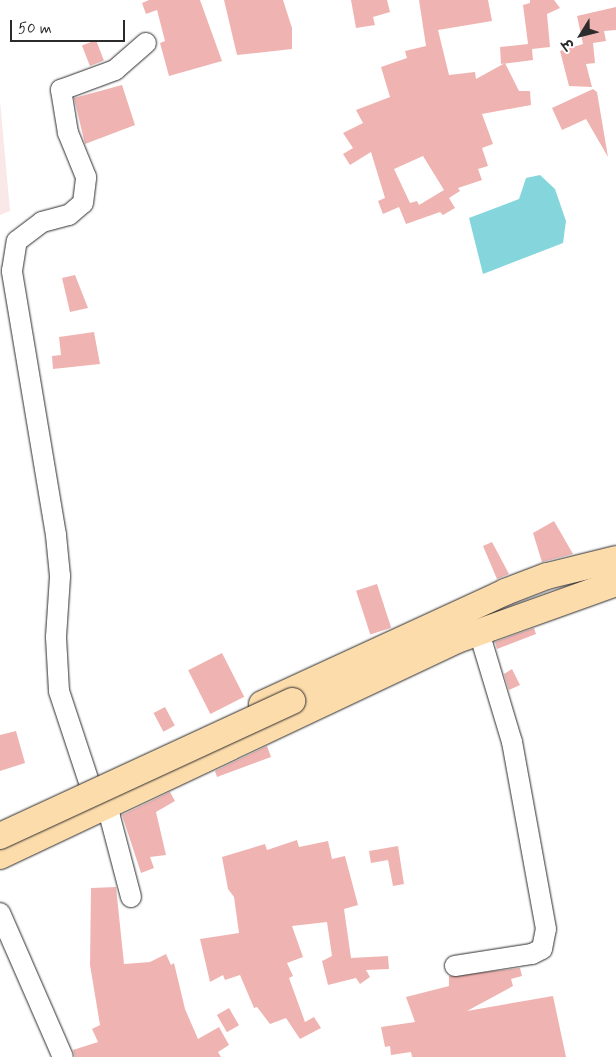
<!DOCTYPE html>
<meta charset="utf-8">
<style>
body{margin:0}
#map{position:relative;width:616px;height:1057px;overflow:hidden;background:#fff;font-family:Mynerve,"Playpen Sans Deva",sans-serif}
div>[style]{position:absolute}
.built>*{inset:0;background:#fae8e8}
.water>*{inset:0;background:#84d6dc}
.building>*{inset:0;background:#efb4b1;transform-origin:0 0}
.roads{filter:drop-shadow(0 0 1px #2b2b2b) drop-shadow(0 0 1px #2b2b2b)}
.minor>*{height:20px;margin:-10px;padding:0 10px;transform-origin:10px;border-radius:10px;background:#fff}
.major>*{height:26px;margin:-13px;padding:0 13px;transform-origin:13px;border-radius:13px;background:#fddcac}
.bridges{filter:drop-shadow(0 0 1px #2b2b2b) drop-shadow(0 0 1px #2b2b2b)}
.major-bridge>*{height:26px;margin:-13px;padding:0 13px;transform-origin:13px;border-radius:13px;background:#fddcac}
span{translate:-50% -50%;white-space:nowrap;text-align:center;line-height:1.15;-webkit-text-stroke:4px #fff;paint-order:stroke}
.north{position:absolute;left:556px;top:10px;width:50px;height:50px;-webkit-text-stroke:4px #fff;paint-order:stroke;rotate:234deg;font-size:14px;font-weight:700;line-height:20px;text-align:center;color:#2b2b2b}
.north::after{content:'';display:block;margin:auto;width:18px;height:22px;background:#2b2b2b;clip-path:polygon(50% 0,100% 100%,50% 72%,0 100%)}
.scale{position:absolute;left:10px;top:20px;width:115px;height:22px;box-sizing:border-box;border:2px solid #2b2b2b;border-top:0;padding-left:6px;font-size:15px;line-height:18px;white-space:nowrap;color:#2b2b2b;-webkit-text-stroke:4px #fff;paint-order:stroke}
</style>
<div id="map">
<div class="built">
<div style="clip-path:polygon(0 101px,10px 211px,0 215px)"></div>
</div>
<div class="water">
<div style="clip-path:polygon(540px 175px,555px 189px,566px 221px,563px 243px,483px 274px,469px 218px,519px 199px,526px 178px)"></div>
</div>
<div class="building">
<div style="clip-path:polygon(149px 0,200px 0,222px 61px,169px 76px,160px 43px,165px 41px,157px 10px,146px 14px,142px 3px)"></div>
<div style="clip-path:polygon(224px 0,283px 0,292px 28px,292px 49px,237px 55px)"></div>
<div style="clip-path:polygon(351px 0,387px 0,390px 12px,373px 17px,375px 25px,356px 28px)"></div>
<div style="clip-path:polygon(evenodd,419px 0,488px 0,492px 21px,438px 30px,449px 75px,475px 72px,476px 79px,505px 63px,519px 91px,530px 91px,531px 105px,482px 114px,493px 144px,482px 148px,488px 166px,478px 169px,482px 180px,458px 188px,460px 191px,449px 198px,455px 208px,443px 215px,440px 212px,406px 224px,399px 207px,383px 214px,378px 201px,385px 198px,371px 152px,350px 165px,343px 154px,353px 148px,343px 133px,363px 123px,356px 110px,390px 97px,381px 67px,407px 58px,405px 51px,426px 46px,419px 0,423px 156px,444px 190px,419px 205px,417px 201px,410px 203px,394px 169px,423px 156px)"></div>
<div style="clip-path:polygon(530px 0,554px 0,560px 8px,547px 14px,550px 47px,532px 49px,533px 60px,501px 64px,500px 47px,528px 44px,523px 5px,530px 3px)"></div>
<div style="clip-path:polygon(616px 7px,616px 30px,604px 31px,606px 41px,593px 43px,595px 63px,586px 64px,592px 87px,569px 86px,560px 51px,583px 44px,577px 16px)"></div>
<div style="left:96px;top:40px;width:22px;height:15px;rotate:69deg"></div>
<div style="clip-path:polygon(122px 85px,135px 125px,85px 144px,74px 98px)"></div>
<div style="clip-path:polygon(593px 89px,597px 92px,608px 157px,586px 119px,562px 130px,552px 108px)"></div>
<div style="clip-path:polygon(75px 275px,88px 308px,70px 312px,62px 278px)"></div>
<div style="clip-path:polygon(94px 332px,100px 364px,53px 369px,52px 356px,61px 355px,59px 337px)"></div>
<div style="clip-path:polygon(554px 521px,573px 554px,542px 562px,533px 533px)"></div>
<div style="clip-path:polygon(492px 542px,509px 574px,497px 579px,483px 546px)"></div>
<div style="left:377px;top:584px;width:46px;height:22px;rotate:72deg"></div>
<div style="clip-path:polygon(534px 628px,536px 634px,497px 649px,495px 642px)"></div>
<div style="left:222px;top:653px;width:49px;height:38px;rotate:63deg"></div>
<div style="clip-path:polygon(512px 669px,520px 685px,509px 690px,504px 674px)"></div>
<div style="left:165px;top:707px;width:21px;height:13px;rotate:62deg"></div>
<div style="clip-path:polygon(16px 731px,25px 763px,0 771px,0 735px)"></div>
<div style="clip-path:polygon(267px 746px,271px 757px,217px 777px,215px 771px)"></div>
<div style="clip-path:polygon(170px 792px,175px 801px,156px 812px,166px 855px,150px 857px,154px 868px,141px 873px,122px 815px)"></div>
<div style="clip-path:polygon(297px 840px,299px 847px,328px 841px,332px 859px,345px 856px,358px 905px,344px 909px,351px 958px,388px 956px,389px 969px,366px 970px,370px 977px,360px 984px,356px 978px,328px 985px,322px 961px,332px 956px,327px 922px,292px 926px,303px 957px,287px 963px,293px 976px,289px 978px,305px 1022px,314px 1017px,321px 1028px,300px 1039px,286px 1018px,270px 1024px,257px 1007px,254px 1008px,240px 975px,225px 980px,223px 975px,210px 982px,200px 939px,239px 933px,234px 897px,228px 889px,222px 857px,265px 844px,267px 850px)"></div>
<div style="clip-path:polygon(398px 846px,404px 884px,393px 886px,388px 860px,371px 863px,369px 851px)"></div>
<div style="clip-path:polygon(116px 887px,124px 964px,150px 962px,166px 954px,171px 965px,174px 963px,185px 1009px,198px 1039px,219px 1027px,229px 1045px,218px 1052px,221px 1057px,75px 1057px,73px 1050px,98px 1042px,92px 1029px,100px 1025px,90px 965px,91px 888px)"></div>
<div style="clip-path:polygon(520px 968px,522px 976px,511px 979px,513px 986px,467px 1011px,553px 996px,566px 1057px,412px 1057px,411px 1052px,391px 1055px,390px 1046px,385px 1047px,381px 1027px,415px 1022px,406px 997px,449px 986px,449px 976px)"></div>
<div style="left:229px;top:1008px;width:20px;height:14px;rotate:60deg"></div>
</div>
<div class="roads">
<div class="minor">
<div style="left:131px;top:897px;width:83px;rotate:-104.7deg"></div>
<div style="left:110px;top:817px;width:38px;rotate:-122deg"></div>
<div style="left:90px;top:785px;width:99px;rotate:-108.3deg"></div>
<div style="left:59px;top:691px;width:54px;rotate:-93.2deg"></div>
<div style="left:56px;top:637px;width:61px;rotate:-86.2deg"></div>
<div style="left:60px;top:576px;width:41px;rotate:-95.6deg"></div>
<div style="left:56px;top:535px;width:268px;rotate:-99.5deg"></div>
<div style="left:12px;top:271px;width:30px;rotate:-81deg"></div>
<div style="left:17px;top:241px;width:31px;rotate:-37deg"></div>
<div style="left:42px;top:222px;width:28px;rotate:-15deg"></div>
<div style="left:69px;top:215px;width:18px;rotate:-41deg"></div>
<div style="left:83px;top:203px;width:26px;rotate:-83deg"></div>
<div style="left:86px;top:177px;width:48px;rotate:-112.2deg"></div>
<div style="left:68px;top:133px;width:44px;rotate:-99.2deg"></div>
<div style="left:61px;top:90px;width:58px;rotate:-20.3deg"></div>
<div style="left:115px;top:70px;width:41px;rotate:-41.1deg"></div>
<div style="left:0;top:913px;width:157px;rotate:66.4deg"></div>
<div style="left:455px;top:966px;width:78px;rotate:-8.9deg"></div>
<div style="left:532px;top:954px;width:11px;rotate:-27deg"></div>
<div style="left:542px;top:949px;width:20px;rotate:-79deg"></div>
<div style="left:546px;top:929px;width:190px;rotate:-100.3deg"></div>
<div style="left:512px;top:742px;width:115px;rotate:-106.7deg"></div>
</div>
<div class="major">
<div style="left:262px;top:704px;width:268px;rotate:-24.7deg"></div>
<div style="left:505px;top:592px;width:45px;rotate:-20.9deg"></div>
<div style="left:547px;top:576px;width:71px;rotate:-13.8deg"></div>
<div style="left:0;top:856px;width:505px;rotate:-25.3deg"></div>
<div style="left:457px;top:640px;width:169px;rotate:-19.7deg"></div>
</div>
</div>
<div class="bridges">
<div class="major-bridge">
<div style="left:0;top:836px;width:322px;rotate:-24.8deg"></div>
</div>
</div>
<div class="north">उ</div>
<div class="scale">50 m</div>
</div>
